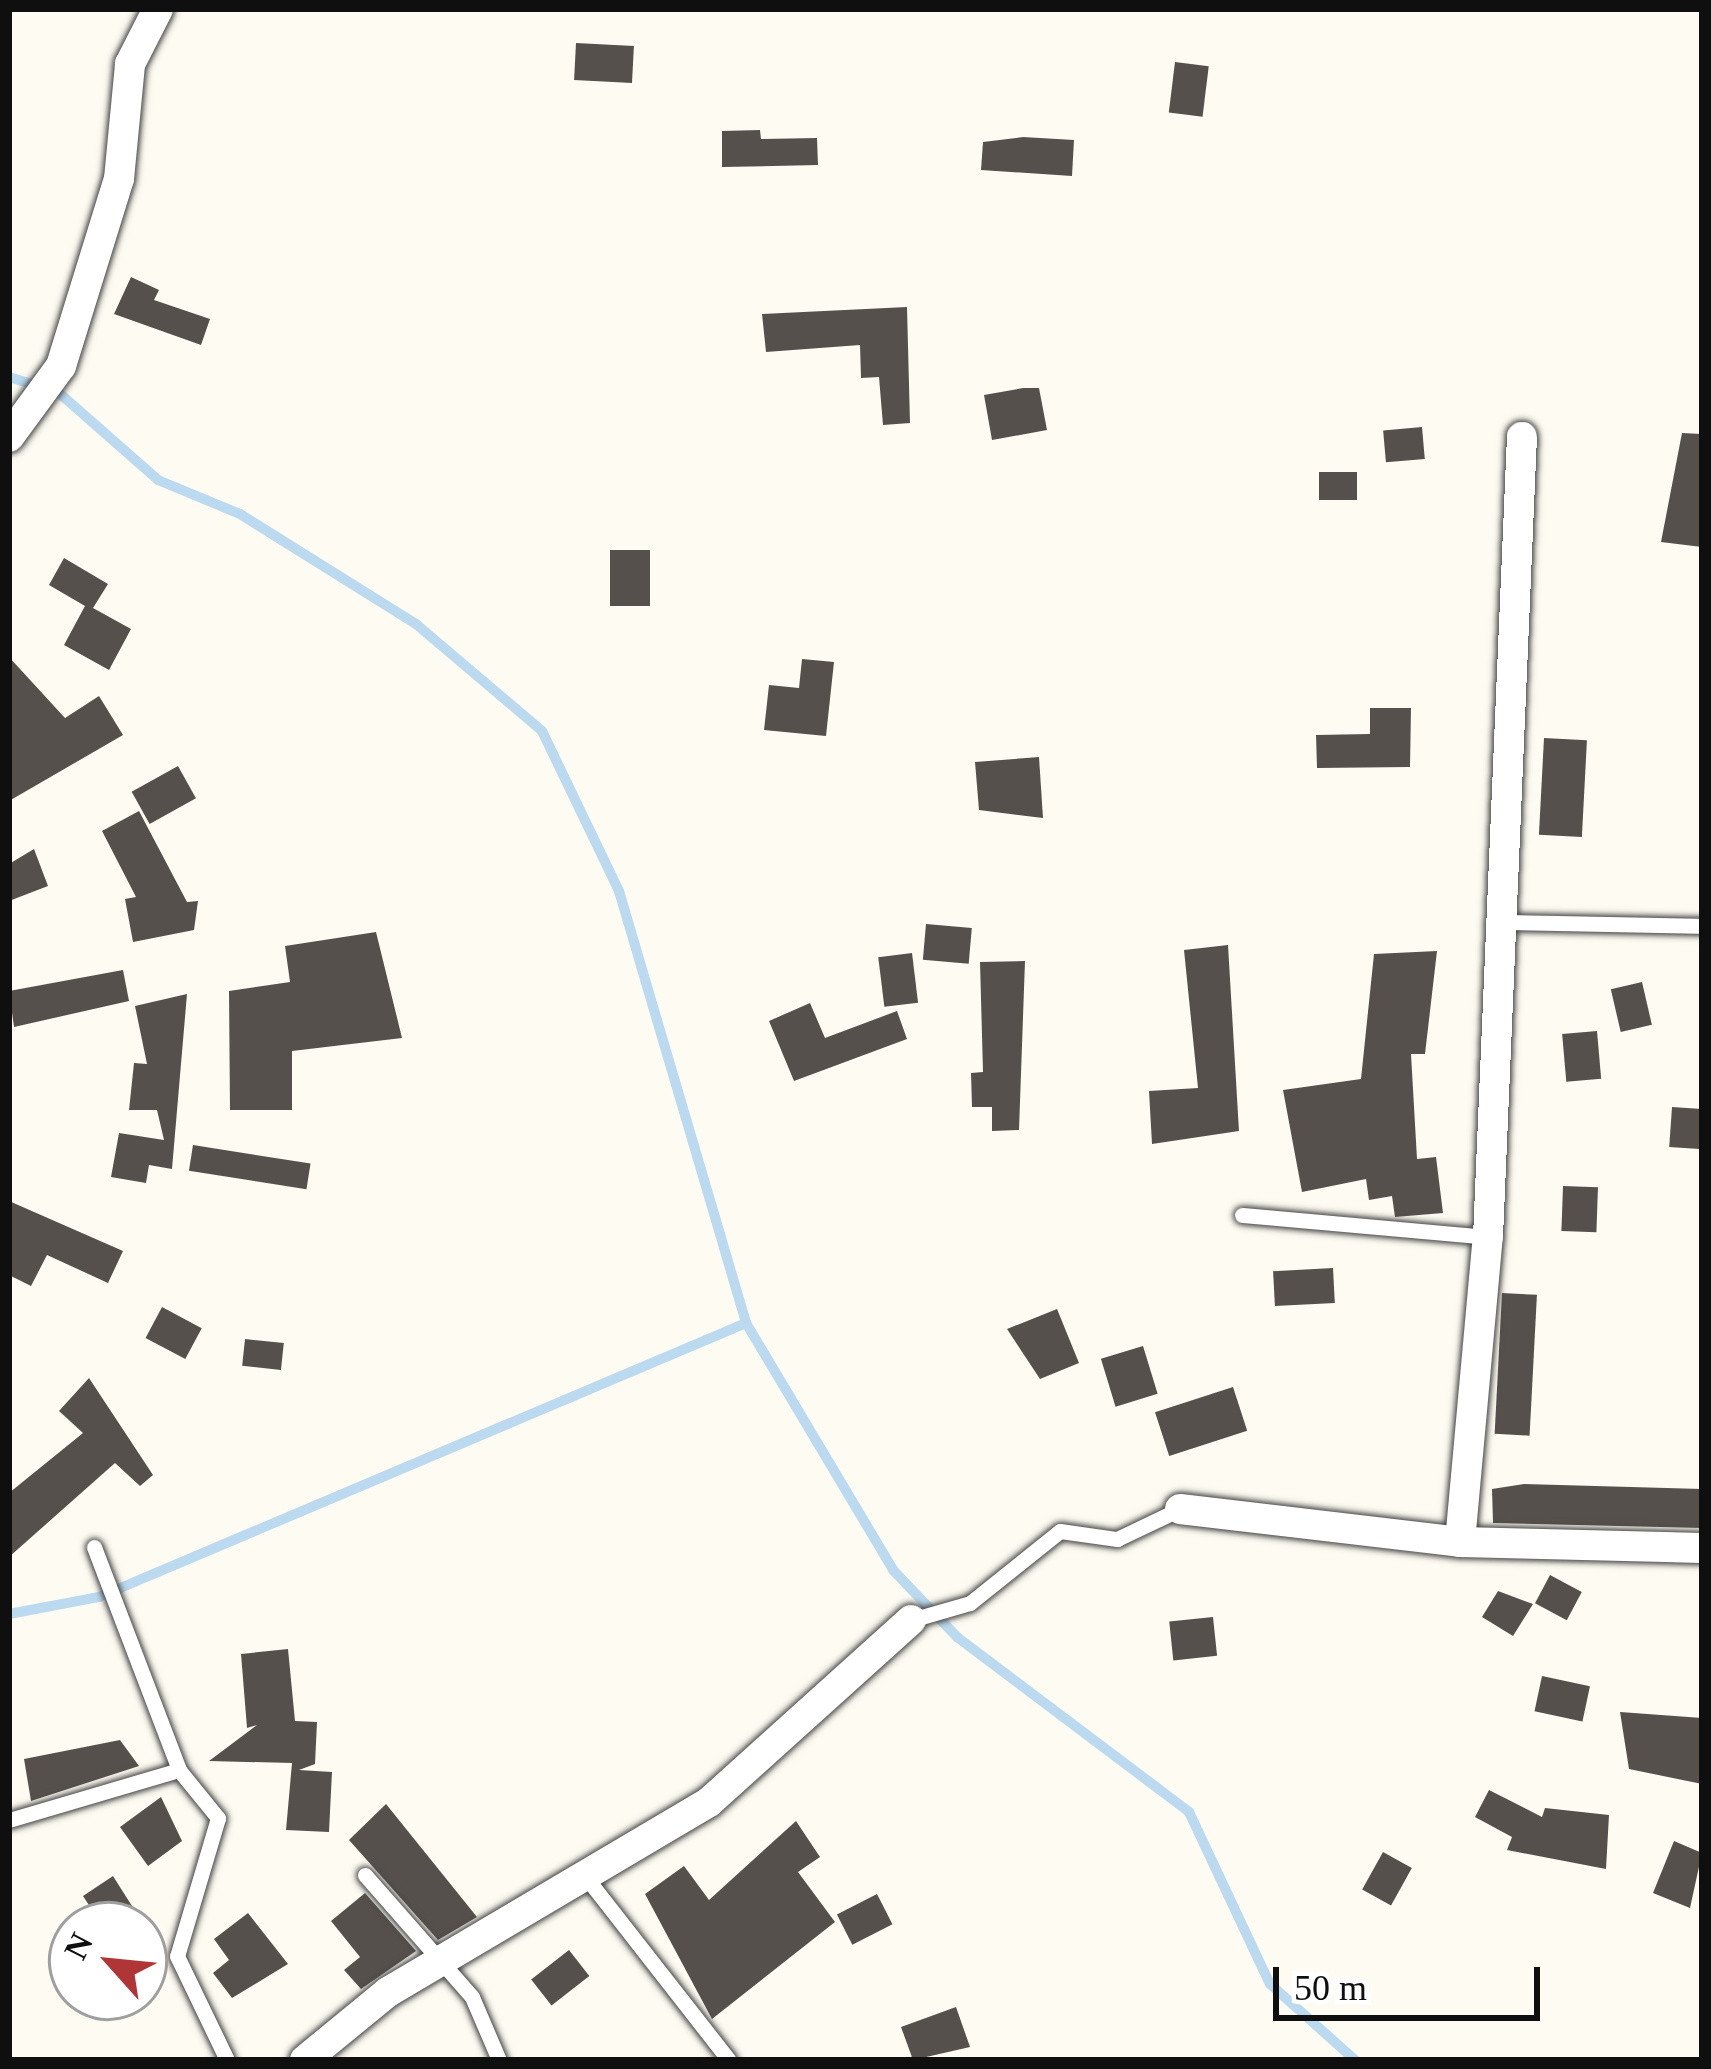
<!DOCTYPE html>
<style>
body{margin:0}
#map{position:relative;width:1711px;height:2069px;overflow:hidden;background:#fefcf2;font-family:"Times New Roman",serif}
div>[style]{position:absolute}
.stream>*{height:10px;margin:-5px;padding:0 5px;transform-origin:5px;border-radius:5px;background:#bbdaf0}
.building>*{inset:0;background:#56504c;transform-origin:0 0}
.roads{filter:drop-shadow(0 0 3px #424242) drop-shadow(0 0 3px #424242)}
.service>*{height:15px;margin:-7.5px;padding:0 7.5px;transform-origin:7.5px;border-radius:7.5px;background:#fff}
.minor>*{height:30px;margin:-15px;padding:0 15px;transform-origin:15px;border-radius:15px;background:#fff}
span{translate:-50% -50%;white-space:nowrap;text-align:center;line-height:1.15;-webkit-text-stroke:12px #fff;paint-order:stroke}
.frame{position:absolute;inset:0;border:12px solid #0f0f0f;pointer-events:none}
.north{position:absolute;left:48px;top:1901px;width:120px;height:120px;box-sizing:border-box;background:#fff;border:3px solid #9f9f9f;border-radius:50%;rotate:297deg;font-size:33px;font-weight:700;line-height:48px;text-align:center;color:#0f0f0f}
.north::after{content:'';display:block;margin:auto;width:42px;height:54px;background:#b03536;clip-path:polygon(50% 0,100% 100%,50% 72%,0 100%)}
.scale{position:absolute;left:1273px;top:1967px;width:267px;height:54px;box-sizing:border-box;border:6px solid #0f0f0f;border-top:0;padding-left:15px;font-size:36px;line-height:42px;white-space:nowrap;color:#0f0f0f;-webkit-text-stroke:9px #fff;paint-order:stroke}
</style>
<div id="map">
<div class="stream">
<div style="left:9px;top:377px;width:51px;rotate:17deg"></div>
<div style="left:58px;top:392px;width:133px;rotate:41.3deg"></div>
<div style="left:158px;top:480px;width:89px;rotate:22.5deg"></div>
<div style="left:240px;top:514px;width:208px;rotate:32deg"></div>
<div style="left:416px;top:624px;width:165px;rotate:40.3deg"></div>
<div style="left:542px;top:731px;width:178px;rotate:64.3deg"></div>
<div style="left:619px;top:891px;width:450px;rotate:73.6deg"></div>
<div style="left:746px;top:1323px;width:287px;rotate:59.2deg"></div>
<div style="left:893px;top:1570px;width:93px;rotate:46.3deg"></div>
<div style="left:957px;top:1637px;width:291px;rotate:37deg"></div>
<div style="left:1189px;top:1812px;width:190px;rotate:64.8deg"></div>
<div style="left:1270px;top:1984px;width:114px;rotate:41.8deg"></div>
<div style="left:9px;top:1614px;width:92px;rotate:-10.7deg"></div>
<div style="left:99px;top:1597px;width:703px;rotate:-22.95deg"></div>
</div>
<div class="building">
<div style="left:576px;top:43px;width:58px;height:37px;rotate:3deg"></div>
<div style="left:1175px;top:62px;width:34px;height:51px;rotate:7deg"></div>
<div style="clip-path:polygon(760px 130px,761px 139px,817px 138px,818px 165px,722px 167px,722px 131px)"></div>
<div style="clip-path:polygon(1023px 137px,1074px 140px,1072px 176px,981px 170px,983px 142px)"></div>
<div style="clip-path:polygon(131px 277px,159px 290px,154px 300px,210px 319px,201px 345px,114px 314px)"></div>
<div style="clip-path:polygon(907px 307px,910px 423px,883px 425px,879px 377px,861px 378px,860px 345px,766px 352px,762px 314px)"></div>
<div style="clip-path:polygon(1023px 388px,1039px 388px,1047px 430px,992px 440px,984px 395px)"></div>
<div style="left:1422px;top:427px;width:32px;height:39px;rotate:85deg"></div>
<div style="clip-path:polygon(1682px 433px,1702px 434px,1702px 547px,1661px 542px)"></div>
<div style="left:1357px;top:472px;width:28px;height:38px;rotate:90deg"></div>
<div style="left:610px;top:550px;width:40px;height:56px"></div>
<div style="clip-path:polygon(64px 558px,108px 584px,93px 608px,131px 629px,109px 670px,64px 645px,85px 606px,49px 585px)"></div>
<div style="clip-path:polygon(9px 657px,65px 718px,99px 696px,123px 735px,9px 801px)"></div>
<div style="clip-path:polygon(802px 659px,834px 662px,826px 736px,764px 730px,769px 685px,799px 688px)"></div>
<div style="clip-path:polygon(1370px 708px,1411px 708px,1410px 767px,1317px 768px,1316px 735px,1370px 734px)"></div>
<div style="left:1544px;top:738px;width:43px;height:97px;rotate:3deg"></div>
<div style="clip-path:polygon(1039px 757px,1043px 818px,979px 810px,975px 762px)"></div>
<div style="left:178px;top:766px;width:37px;height:53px;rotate:61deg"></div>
<div style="clip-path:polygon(139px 811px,187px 902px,198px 901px,194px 930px,133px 942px,125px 899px,136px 897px,102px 831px)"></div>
<div style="clip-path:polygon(34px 849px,48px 886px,9px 901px,9px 864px)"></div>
<div style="left:926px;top:924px;width:46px;height:36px;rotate:5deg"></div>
<div style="clip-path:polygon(376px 932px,402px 1038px,292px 1051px,292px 1110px,230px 1110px,229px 991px,290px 982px,285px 946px)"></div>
<div style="clip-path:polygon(1228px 945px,1239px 1131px,1152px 1144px,1149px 1091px,1198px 1088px,1184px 950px)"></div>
<div style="clip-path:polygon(1437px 951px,1425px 1054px,1411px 1054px,1417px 1159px,1436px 1157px,1443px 1213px,1395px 1217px,1392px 1196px,1369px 1200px,1366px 1179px,1302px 1192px,1283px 1090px,1361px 1079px,1374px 954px)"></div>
<div style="left:912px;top:953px;width:50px;height:34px;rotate:83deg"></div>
<div style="clip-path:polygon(1025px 961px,1019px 1130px,992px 1131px,992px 1107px,972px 1107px,971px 1073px,983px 1072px,980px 962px)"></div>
<div style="clip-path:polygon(123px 970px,129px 1001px,14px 1027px,9px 991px)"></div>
<div style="left:1642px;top:982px;width:44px;height:32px;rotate:77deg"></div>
<div style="clip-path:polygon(187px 994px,172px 1169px,149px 1165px,146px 1183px,111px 1177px,119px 1133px,164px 1140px,157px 1110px,129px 1110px,134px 1063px,147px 1064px,135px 1006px)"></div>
<div style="clip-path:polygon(810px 1003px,825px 1038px,897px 1011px,907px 1039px,794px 1081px,769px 1021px)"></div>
<div style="left:1597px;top:1031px;width:48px;height:35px;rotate:85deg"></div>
<div style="left:1672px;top:1107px;width:30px;height:40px;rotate:4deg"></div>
<div style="left:193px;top:1145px;width:119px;height:26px;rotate:9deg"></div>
<div style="left:1563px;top:1186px;width:35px;height:45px;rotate:2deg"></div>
<div style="clip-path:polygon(9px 1201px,123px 1251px,108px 1283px,47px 1255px,31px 1286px,9px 1275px)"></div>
<div style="left:1333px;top:1268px;width:35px;height:60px;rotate:87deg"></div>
<div style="left:1502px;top:1293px;width:35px;height:141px;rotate:3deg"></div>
<div style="left:162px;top:1307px;width:45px;height:35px;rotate:28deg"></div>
<div style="clip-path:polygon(1057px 1309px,1079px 1363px,1040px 1379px,1007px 1329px)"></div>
<div style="left:245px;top:1339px;width:39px;height:27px;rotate:6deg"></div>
<div style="left:1143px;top:1346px;width:50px;height:44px;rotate:73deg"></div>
<div style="clip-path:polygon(89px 1378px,153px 1475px,140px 1486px,115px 1463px,9px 1557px,9px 1493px,83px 1433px,59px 1411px)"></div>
<div style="left:1233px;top:1387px;width:46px;height:82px;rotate:72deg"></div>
<div style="clip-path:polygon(1524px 1484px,1702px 1489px,1702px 1528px,1493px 1523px,1492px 1489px)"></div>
<div style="left:1550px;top:1575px;width:36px;height:32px;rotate:28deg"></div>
<div style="clip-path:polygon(1498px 1591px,1533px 1604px,1513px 1636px,1482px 1617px)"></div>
<div style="left:1213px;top:1617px;width:39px;height:44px;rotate:84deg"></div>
<div style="clip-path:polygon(288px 1649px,295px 1721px,317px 1722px,315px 1764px,299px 1770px,332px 1772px,329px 1832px,286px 1830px,292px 1763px,209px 1761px,257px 1725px,247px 1728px,241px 1654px)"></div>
<div style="left:1542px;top:1676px;width:49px;height:36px;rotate:12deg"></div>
<div style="clip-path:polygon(1620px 1712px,1702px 1718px,1702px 1784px,1629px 1769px)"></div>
<div style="clip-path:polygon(120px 1740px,139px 1766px,31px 1801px,24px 1759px)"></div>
<div style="clip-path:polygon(1489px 1790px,1542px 1817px,1545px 1808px,1609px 1815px,1606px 1869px,1507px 1850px,1512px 1837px,1475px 1817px)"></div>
<div style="clip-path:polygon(161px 1797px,182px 1841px,148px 1866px,120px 1827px)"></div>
<div style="clip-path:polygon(386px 1804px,477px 1917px,438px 1940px,349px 1840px)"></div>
<div style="clip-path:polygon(796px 1821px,820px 1857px,798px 1872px,835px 1922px,712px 2019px,645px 1894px,684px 1866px,709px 1900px)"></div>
<div style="clip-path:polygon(1674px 1841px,1702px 1853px,1690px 1908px,1653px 1893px)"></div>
<div style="left:1383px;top:1852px;width:33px;height:43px;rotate:29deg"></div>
<div style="clip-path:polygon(113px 1876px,144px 1925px,102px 1925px,83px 1896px)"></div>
<div style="clip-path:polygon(365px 1893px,416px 1951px,361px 1989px,344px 1970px,360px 1957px,331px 1921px)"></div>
<div style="left:877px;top:1894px;width:34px;height:45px;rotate:63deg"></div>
<div style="clip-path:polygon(248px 1913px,288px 1964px,232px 1998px,213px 1973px,229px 1960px,214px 1939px)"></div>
<div style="left:569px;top:1950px;width:33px;height:48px;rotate:52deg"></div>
<div style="clip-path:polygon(956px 2007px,970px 2047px,913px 2060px,901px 2027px)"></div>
</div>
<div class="roads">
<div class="service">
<div style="left:1501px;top:922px;width:201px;rotate:1.1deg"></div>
<div style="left:1242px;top:1215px;width:247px;rotate:5.1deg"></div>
<div style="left:94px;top:1547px;width:239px;rotate:69.1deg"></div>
<div style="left:179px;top:1770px;width:62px;rotate:50.9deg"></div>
<div style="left:218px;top:1818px;width:144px;rotate:106.5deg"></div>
<div style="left:177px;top:1956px;width:115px;rotate:64.3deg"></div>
<div style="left:911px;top:1620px;width:61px;rotate:-16.1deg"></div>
<div style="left:970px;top:1603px;width:115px;rotate:-38.7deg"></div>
<div style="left:1060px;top:1531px;width:58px;rotate:8deg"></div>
<div style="left:1117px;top:1539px;width:70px;rotate:-25.5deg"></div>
<div style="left:9px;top:1820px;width:177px;rotate:-16.4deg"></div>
<div style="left:365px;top:1875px;width:162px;rotate:48.7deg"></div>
<div style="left:472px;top:1997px;width:69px;rotate:66.8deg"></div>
<div style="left:585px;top:1876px;width:234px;rotate:52deg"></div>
</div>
<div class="minor">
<div style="left:9px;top:437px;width:88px;rotate:-53.8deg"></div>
<div style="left:61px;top:366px;width:196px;rotate:-72.8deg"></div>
<div style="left:119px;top:179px;width:116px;rotate:-84.5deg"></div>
<div style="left:130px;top:64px;width:62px;rotate:-63deg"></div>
<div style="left:1180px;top:1509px;width:282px;rotate:6.7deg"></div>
<div style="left:1460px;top:1542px;width:242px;rotate:1.4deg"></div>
<div style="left:1460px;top:1542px;width:306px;rotate:-84.8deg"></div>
<div style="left:1488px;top:1237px;width:801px;rotate:-87.57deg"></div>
<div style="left:305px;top:2060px;width:107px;rotate:-39.3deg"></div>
<div style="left:388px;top:1992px;width:373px;rotate:-30.6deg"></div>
<div style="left:709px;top:1802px;width:272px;rotate:-42deg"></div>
</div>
</div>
<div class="frame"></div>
<div class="north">N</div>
<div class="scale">50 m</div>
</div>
